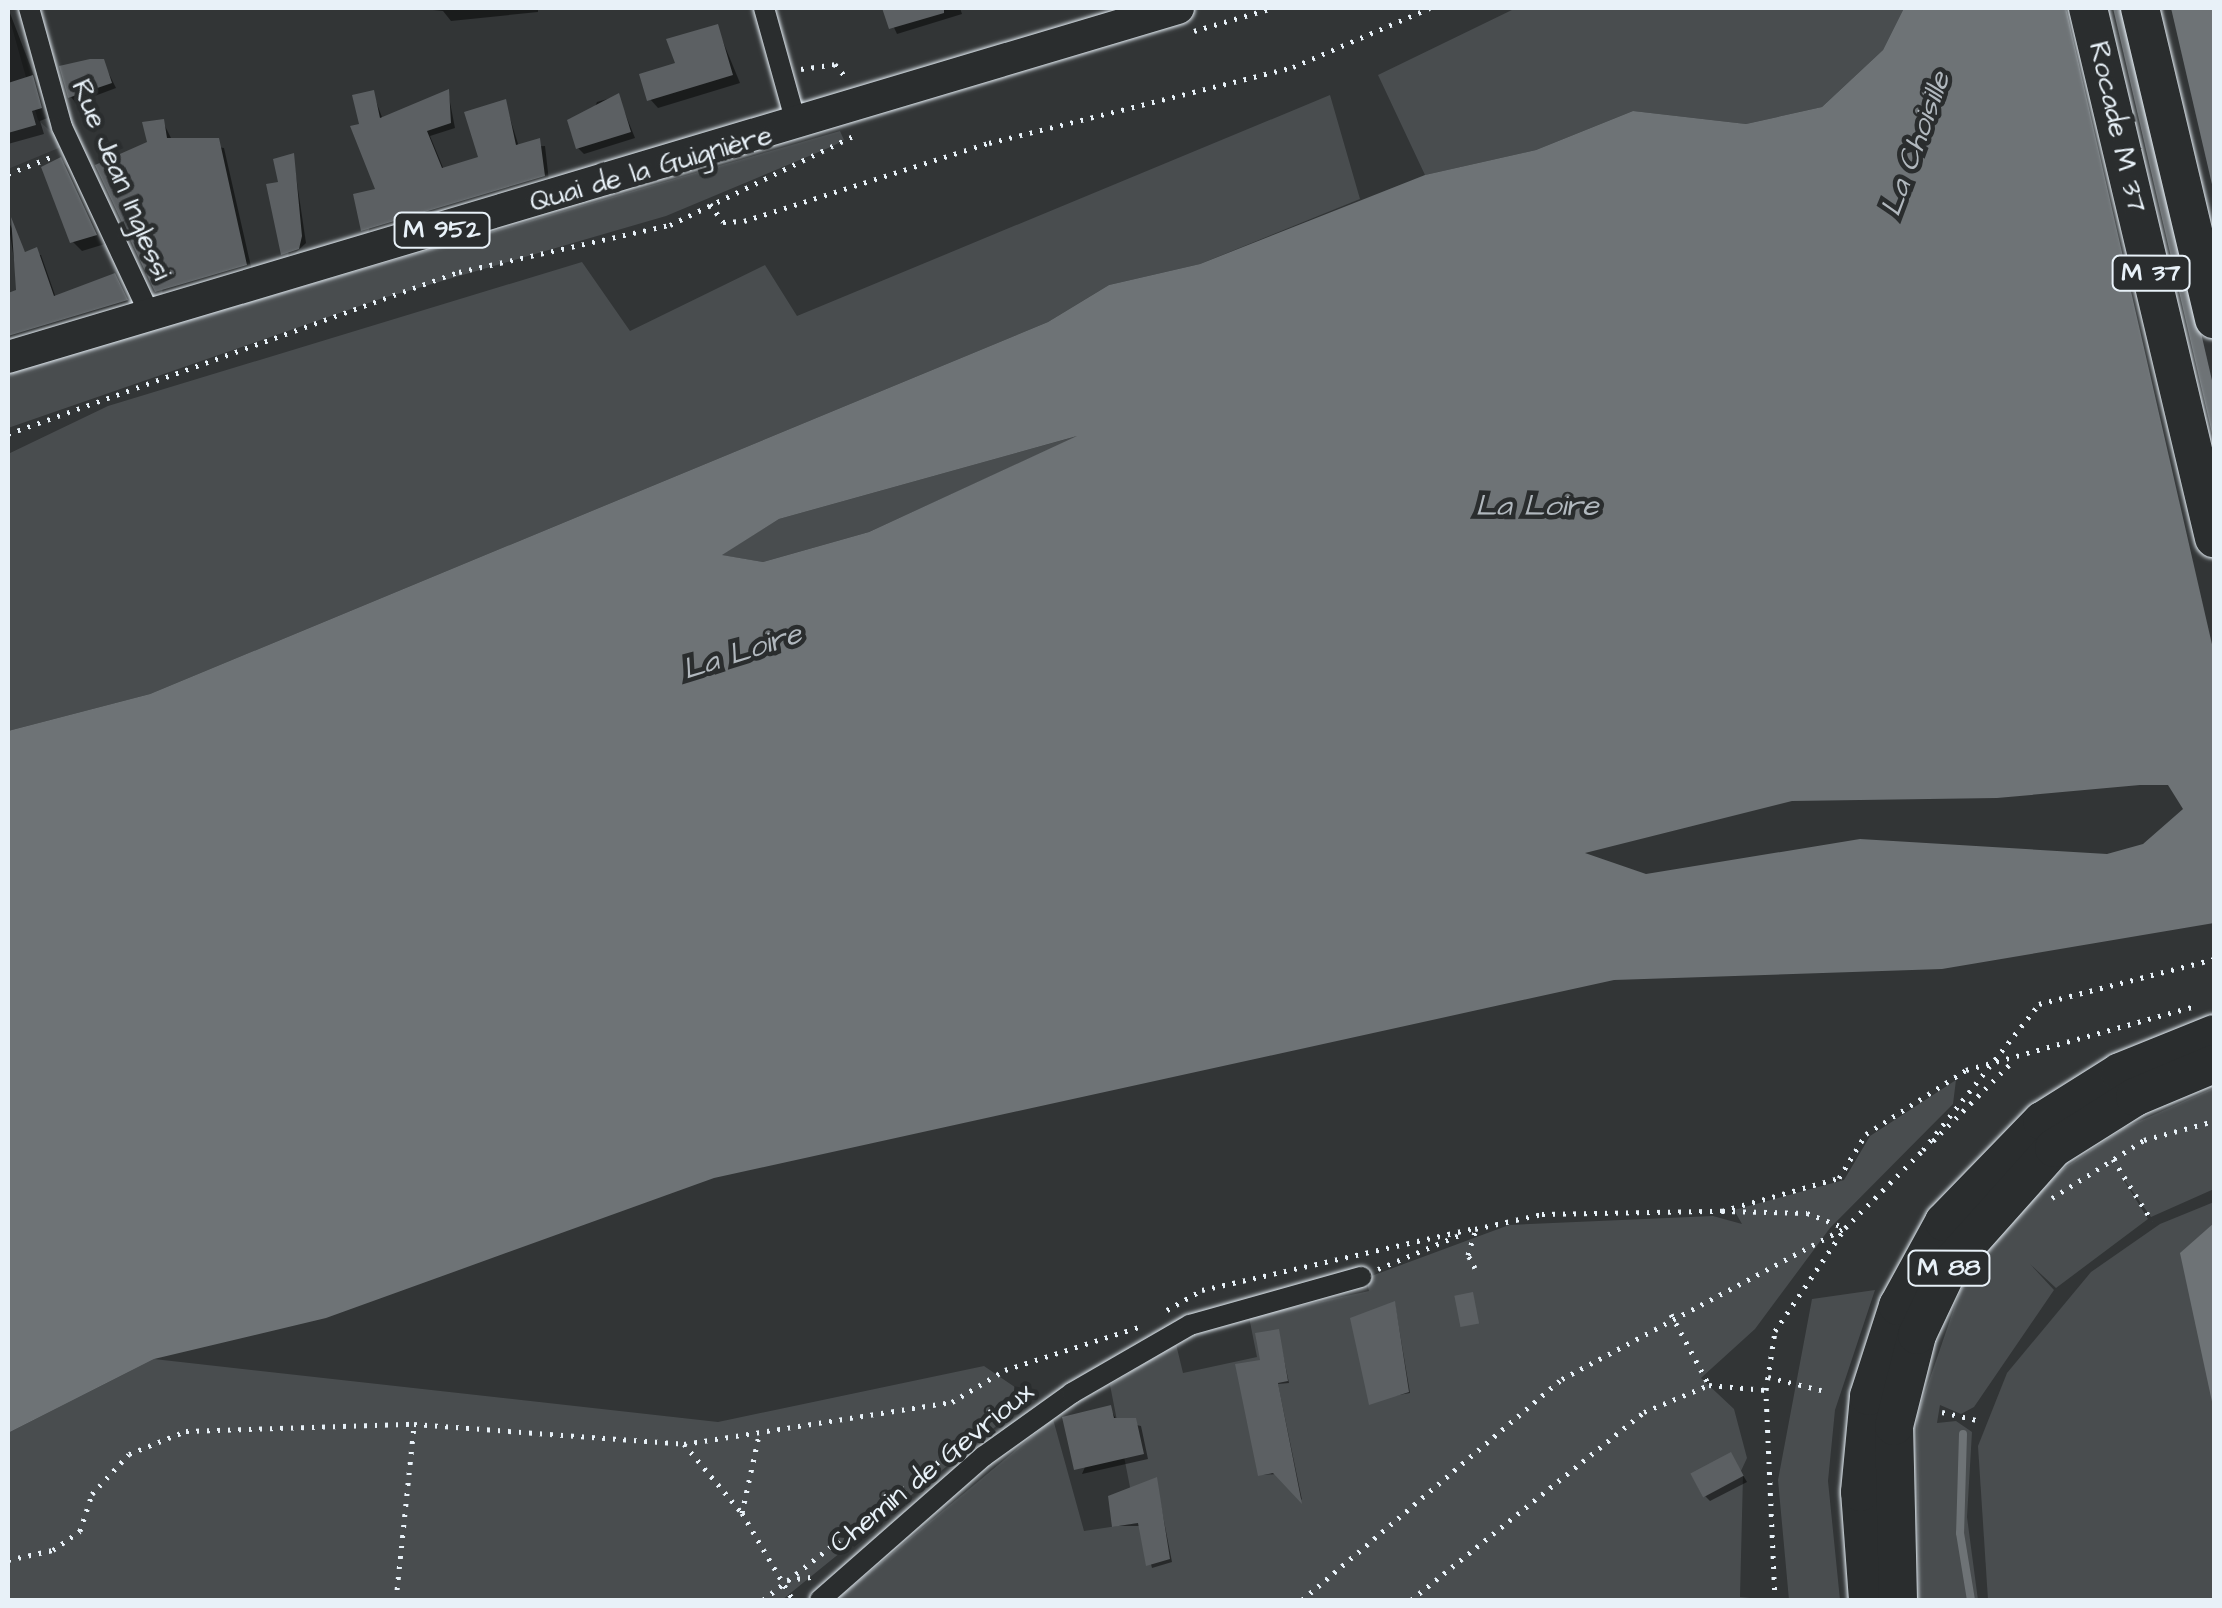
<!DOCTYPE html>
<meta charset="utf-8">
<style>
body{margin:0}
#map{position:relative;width:2222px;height:1608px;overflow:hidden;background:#323536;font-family:"Architects Daughter",sans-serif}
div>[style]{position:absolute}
.built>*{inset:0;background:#3f4244}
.green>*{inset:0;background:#494d4f}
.water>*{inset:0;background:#6e7376}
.pier>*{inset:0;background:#323536}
.shadow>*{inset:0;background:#0007}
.stream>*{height:8px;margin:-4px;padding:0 4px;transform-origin:4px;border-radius:4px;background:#6e7376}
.building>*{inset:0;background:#5c6063;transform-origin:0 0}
.path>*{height:5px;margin-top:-2.5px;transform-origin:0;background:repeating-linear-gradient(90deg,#e8f1f8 0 2.5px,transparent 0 10.5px)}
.roads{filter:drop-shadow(0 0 2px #e8f1f8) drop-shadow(0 0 2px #e8f1f8)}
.street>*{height:20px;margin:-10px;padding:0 10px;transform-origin:10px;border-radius:10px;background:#2a2d2e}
.primary>*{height:32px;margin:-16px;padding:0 16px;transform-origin:16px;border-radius:16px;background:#2a2d2e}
.highway>*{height:38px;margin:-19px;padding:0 19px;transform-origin:19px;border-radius:19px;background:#2a2d2e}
span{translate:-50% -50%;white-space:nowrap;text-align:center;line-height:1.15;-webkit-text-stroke:9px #2a2d2e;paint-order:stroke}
.shield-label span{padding:2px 8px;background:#2a2d2e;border:2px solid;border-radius:8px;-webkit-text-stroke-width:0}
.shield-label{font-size:25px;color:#e8f1f8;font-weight:700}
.street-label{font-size:28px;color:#e8f1f8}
.water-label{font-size:30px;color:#b1b8be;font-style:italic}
.frame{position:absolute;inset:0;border:10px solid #e8f1f8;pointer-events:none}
</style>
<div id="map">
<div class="built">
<div style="clip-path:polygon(8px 13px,38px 120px,66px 145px,8px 169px)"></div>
</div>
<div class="green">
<div style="clip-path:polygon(1516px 8px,1904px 8px,1883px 50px,1822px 107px,1746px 124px,1633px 111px,1536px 150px,1425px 175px,1378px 75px)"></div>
<div style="clip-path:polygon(1330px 95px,1360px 199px,1200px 264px,1109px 285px,1048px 322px,150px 694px,8px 731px,8px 454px,108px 406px,582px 262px,630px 331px,765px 265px,797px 316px)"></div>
<div style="clip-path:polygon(840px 131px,844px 140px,833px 146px,666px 216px,380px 299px,8px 428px,8px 372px)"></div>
<div style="clip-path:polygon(1081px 435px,869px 532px,763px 562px,721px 555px,779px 519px)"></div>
<div style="clip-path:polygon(1956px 1080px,1953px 1104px,1830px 1228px,1755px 1329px,1701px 1378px,1734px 1409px,1747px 1458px,1741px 1471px,1691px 1473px,1703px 1497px,1743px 1476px,1740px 1597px,1771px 1600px,836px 1600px,1053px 1419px,1084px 1531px,1137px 1523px,1110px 1385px,1176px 1344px,1183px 1373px,1257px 1357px,1249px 1317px,1369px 1291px,1366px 1278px,1509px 1225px,1713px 1216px,1742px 1224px,1734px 1210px,1844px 1180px,1870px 1136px)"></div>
<div style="clip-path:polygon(2214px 1088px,2214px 1189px,2151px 1217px,2120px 1174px,2148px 1219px,2056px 1288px,2030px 1264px,2054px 1290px,1974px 1407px,1961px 1414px,1940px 1405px,1937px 1423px,1956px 1421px,1972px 1432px,1967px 1517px,1978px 1600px,1919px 1600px,1917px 1416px,1960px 1291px,1996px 1236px,2063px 1169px,2124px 1128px)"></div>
<div style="clip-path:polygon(2214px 1202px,2214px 1600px,1988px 1600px,1978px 1446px,2007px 1373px,2091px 1272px,2160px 1224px)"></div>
<div style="clip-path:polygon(1875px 1290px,1835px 1410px,1828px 1481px,1840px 1600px,1789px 1600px,1778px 1480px,1812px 1299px)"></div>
<div style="clip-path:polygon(154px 1359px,718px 1422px,984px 1366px,1031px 1398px,782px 1600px,8px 1600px,8px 1433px)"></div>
</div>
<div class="water">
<div style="clip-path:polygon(evenodd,1904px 8px,2214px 8px,2214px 923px,1942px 969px,1614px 980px,714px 1178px,326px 1318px,154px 1359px,8px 1433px,8px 731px,150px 694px,1048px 322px,1109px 285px,1200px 264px,1425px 175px,1536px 150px,1633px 111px,1746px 124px,1822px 107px,1883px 50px,1904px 8px,1077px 436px,869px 532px,763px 562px,722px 555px,779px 519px,1077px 436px,1904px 8px,2140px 785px,2168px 785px,2183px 809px,2143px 844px,2107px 854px,1860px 839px,1646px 874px,1585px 853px,1792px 801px,1997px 798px,2140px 785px)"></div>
<div style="clip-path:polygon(2214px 1223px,2214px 1411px,2180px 1253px)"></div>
</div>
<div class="pier">
<div style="clip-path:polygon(2066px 8px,2113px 8px,2214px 442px,2214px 653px)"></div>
<div style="clip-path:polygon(2126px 8px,2171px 8px,2214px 193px,2214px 389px)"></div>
</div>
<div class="shadow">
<div style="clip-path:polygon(8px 8px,50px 117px,40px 121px,44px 134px,8px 144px)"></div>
<div style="clip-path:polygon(413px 8px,538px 8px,538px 12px,451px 21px,443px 11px)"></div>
<div style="clip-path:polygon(885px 8px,960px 8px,962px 14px,897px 34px)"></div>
<div style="clip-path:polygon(717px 27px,740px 83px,658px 108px,650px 99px)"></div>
<div style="clip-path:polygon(103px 62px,116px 88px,76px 103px,71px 97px)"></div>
<div style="clip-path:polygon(448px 92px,455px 128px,430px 136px,444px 170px,481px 159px,505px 102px,519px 147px,545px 146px,549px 181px,368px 234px,378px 190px,362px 126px,373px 93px,383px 120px)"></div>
<div style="clip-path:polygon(618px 96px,635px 138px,584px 154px,578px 148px,597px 102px)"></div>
<div style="clip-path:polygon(163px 122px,172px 140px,224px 148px,252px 271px,163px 298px,150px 144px)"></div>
<div style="clip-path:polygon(293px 156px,306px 243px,289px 259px,281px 183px)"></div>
<div style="clip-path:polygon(61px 160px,70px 170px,105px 244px,82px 251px,73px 242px)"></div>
<div style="clip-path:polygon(8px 221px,26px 254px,41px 255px,56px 298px,114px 276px,130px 305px,8px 345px,8px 296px,19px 292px)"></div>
<div style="clip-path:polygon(1395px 1304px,1410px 1393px,1372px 1400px)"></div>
<div style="clip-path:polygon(1278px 1331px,1289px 1383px,1278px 1384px,1302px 1500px,1277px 1474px,1260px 1475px,1263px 1362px)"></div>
<div style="clip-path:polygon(1110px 1408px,1117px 1421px,1141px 1426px,1148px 1459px,1082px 1474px)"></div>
<div style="clip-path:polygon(1731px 1455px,1747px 1482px,1710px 1501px,1704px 1495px)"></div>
<div style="clip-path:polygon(1156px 1480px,1172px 1562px,1152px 1568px,1141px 1526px,1114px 1526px)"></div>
</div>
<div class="stream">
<div style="left:1963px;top:1434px;width:99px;rotate:91.7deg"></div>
<div style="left:1960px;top:1533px;width:68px;rotate:80.7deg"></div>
</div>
<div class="building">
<div style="clip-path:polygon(882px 8px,944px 8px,944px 13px,889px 29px)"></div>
<div style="clip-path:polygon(718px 24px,733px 75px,647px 101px,639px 74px,675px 63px,666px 39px)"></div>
<div style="clip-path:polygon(90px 59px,104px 59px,112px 83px,68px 98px,59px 66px)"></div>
<div style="clip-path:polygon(33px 75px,42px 108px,32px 111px,36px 125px,8px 133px,8px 83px)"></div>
<div style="clip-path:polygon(449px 89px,451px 123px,427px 131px,442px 168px,478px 157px,464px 112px,506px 99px,516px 145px,540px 138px,545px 176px,361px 231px,353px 194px,375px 189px,350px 126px,359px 124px,352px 95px,374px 90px,380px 118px)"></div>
<div style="clip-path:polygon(619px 93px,631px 132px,576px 149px,567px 120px)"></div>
<div style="clip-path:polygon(164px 119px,167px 138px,219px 138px,247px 265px,155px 292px,95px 165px,147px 142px,142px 122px)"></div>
<div style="clip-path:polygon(294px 153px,302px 236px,299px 249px,281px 255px,266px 184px,278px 182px,273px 159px)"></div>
<div style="clip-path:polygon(61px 157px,97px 235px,70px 243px,41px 167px)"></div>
<div style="clip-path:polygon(11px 217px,25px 252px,37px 247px,54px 296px,115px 273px,128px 300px,8px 336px,8px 293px,16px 290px)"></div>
<div style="left:1473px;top:1292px;width:32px;height:19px;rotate:79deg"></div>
<div style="clip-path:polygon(1395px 1301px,1409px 1392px,1369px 1405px,1350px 1318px)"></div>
<div style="clip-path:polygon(1279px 1329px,1288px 1381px,1278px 1383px,1302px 1504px,1273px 1473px,1258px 1476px,1235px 1364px,1260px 1360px,1255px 1333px)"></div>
<div style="clip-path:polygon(1111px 1405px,1114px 1418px,1136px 1418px,1144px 1454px,1074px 1470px,1062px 1417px)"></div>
<div style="left:1731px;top:1452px;width:27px;height:46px;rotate:62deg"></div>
<div style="clip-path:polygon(1157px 1477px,1170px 1559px,1146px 1566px,1138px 1523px,1112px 1527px,1108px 1496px)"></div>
</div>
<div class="path">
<div style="left:1194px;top:31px;width:81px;rotate:-16.4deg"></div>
<div style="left:801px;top:69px;width:34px;rotate:-8deg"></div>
<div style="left:835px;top:64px;width:19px;rotate:51deg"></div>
<div style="left:8px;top:174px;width:46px;rotate:-21.6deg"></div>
<div style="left:710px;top:204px;width:22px;rotate:54deg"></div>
<div style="left:723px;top:222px;width:21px;rotate:-3deg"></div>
<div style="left:744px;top:221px;width:257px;rotate:-17.7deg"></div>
<div style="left:989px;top:143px;width:313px;rotate:-14deg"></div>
<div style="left:1293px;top:67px;width:149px;rotate:-23.3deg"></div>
<div style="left:8px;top:434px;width:479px;rotate:-19.8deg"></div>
<div style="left:459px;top:272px;width:216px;rotate:-12.6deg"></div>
<div style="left:670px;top:225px;width:206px;rotate:-25.9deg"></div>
<div style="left:1933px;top:1141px;width:109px;rotate:-45deg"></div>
<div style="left:2113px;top:1159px;width:73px;rotate:57.8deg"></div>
<div style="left:2052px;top:1198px;width:109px;rotate:-32.2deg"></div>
<div style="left:2144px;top:1140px;width:73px;rotate:-15.2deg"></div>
<div style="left:1722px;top:1211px;width:122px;rotate:-15.8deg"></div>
<div style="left:1839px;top:1178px;width:52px;rotate:-58.5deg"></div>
<div style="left:1866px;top:1134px;width:119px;rotate:-32.6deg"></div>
<div style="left:1966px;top:1070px;width:238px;rotate:-15.6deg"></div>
<div style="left:1475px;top:1229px;width:69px;rotate:-12.6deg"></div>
<div style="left:1542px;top:1214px;width:180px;rotate:-1deg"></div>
<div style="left:1722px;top:1211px;width:85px;rotate:1.3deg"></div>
<div style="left:1807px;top:1213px;width:41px;rotate:21.5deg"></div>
<div style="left:1475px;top:1268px;width:15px;rotate:-118deg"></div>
<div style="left:1468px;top:1255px;width:28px;rotate:-73deg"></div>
<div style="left:1378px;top:1269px;width:93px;rotate:-22.7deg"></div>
<div style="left:1167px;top:1310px;width:40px;rotate:-29.7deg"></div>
<div style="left:1202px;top:1290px;width:281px;rotate:-12.8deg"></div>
<div style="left:1671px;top:1314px;width:81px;rotate:61.8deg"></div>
<div style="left:1768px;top:1377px;width:55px;rotate:13.8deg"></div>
<div style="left:1942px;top:1412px;width:35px;rotate:13deg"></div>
<div style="left:1002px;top:1413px;width:29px;rotate:-36deg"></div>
<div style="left:684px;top:1444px;width:271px;rotate:-8.9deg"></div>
<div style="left:952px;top:1402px;width:62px;rotate:-31.1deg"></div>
<div style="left:1005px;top:1370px;width:141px;rotate:-17.8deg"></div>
<div style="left:742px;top:1513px;width:80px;rotate:-77.7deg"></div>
<div style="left:8px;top:1560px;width:46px;rotate:-12.5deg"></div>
<div style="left:53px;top:1550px;width:33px;rotate:-35deg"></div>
<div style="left:80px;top:1531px;width:39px;rotate:-72deg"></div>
<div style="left:92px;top:1494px;width:54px;rotate:-47.2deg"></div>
<div style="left:129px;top:1454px;width:61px;rotate:-22deg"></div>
<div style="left:186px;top:1431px;width:228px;rotate:-1.8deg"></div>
<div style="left:414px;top:1424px;width:271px;rotate:4.2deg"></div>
<div style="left:684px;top:1444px;width:90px;rotate:50deg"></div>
<div style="left:742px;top:1513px;width:101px;rotate:59.6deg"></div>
<div style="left:787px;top:1580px;width:24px;rotate:-7deg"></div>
<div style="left:396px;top:1600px;width:176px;rotate:-84.1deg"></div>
<div style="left:763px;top:1600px;width:238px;rotate:-38.2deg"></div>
<div style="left:1302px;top:1600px;width:341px;rotate:-40.4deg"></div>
<div style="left:1562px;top:1379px;width:319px;rotate:-28.1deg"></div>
<div style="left:1411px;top:1600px;width:299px;rotate:-38.9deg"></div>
<div style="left:1644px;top:1412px;width:70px;rotate:-22.6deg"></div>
<div style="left:1709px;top:1385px;width:57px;rotate:5deg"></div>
<div style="left:1775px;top:1600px;width:210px;rotate:-92.5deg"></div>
<div style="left:1766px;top:1390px;width:60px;rotate:-81.3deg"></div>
<div style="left:1775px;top:1331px;width:125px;rotate:-55.8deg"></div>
<div style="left:1845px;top:1228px;width:110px;rotate:-45deg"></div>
<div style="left:1923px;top:1150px;width:186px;rotate:-51.5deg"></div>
<div style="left:2039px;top:1004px;width:181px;rotate:-14.4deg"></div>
</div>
<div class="roads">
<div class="street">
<div style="left:29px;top:8px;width:123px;rotate:74.5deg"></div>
<div style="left:62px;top:127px;width:208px;rotate:64.9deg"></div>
<div style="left:764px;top:8px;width:123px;rotate:74.4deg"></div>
<div style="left:820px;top:1600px;width:218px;rotate:-41.3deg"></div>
<div style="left:984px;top:1456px;width:108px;rotate:-35.6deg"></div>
<div style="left:1072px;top:1393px;width:136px;rotate:-30deg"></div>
<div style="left:1190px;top:1325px;width:178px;rotate:-15.7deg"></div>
</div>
<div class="primary">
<div style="left:8px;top:357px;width:1221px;rotate:-16.61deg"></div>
</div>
<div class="highway">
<div style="left:2088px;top:8px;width:545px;rotate:76.63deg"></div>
<div style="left:2140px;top:8px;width:320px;rotate:76.6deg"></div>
<div style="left:1868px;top:1600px;width:108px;rotate:-94.2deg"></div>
<div style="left:1860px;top:1492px;width:96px;rotate:-84.6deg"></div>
<div style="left:1869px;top:1396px;width:95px;rotate:-72.1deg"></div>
<div style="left:1898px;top:1306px;width:96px;rotate:-61.3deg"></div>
<div style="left:1944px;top:1222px;width:141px;rotate:-45.9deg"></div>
<div style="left:2042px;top:1121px;width:92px;rotate:-32.1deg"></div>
<div style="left:2120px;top:1072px;width:101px;rotate:-22deg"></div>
<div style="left:1898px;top:1600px;width:174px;rotate:-91.3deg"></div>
<div style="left:1894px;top:1426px;width:94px;rotate:-75.8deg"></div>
<div style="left:1917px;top:1335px;width:80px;rotate:-64.7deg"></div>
<div style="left:1951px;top:1263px;width:154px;rotate:-48.2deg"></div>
<div style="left:2054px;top:1148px;width:96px;rotate:-32.2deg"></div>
<div style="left:2135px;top:1097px;width:86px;rotate:-22.7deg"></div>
</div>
</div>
<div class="shield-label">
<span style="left:442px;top:230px">M 952</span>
<span style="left:2151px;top:273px">M 37</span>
<span style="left:1949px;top:1268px">M 88</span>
</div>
<div class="street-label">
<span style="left:2117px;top:127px;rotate:77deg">Rocade M 37</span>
<span style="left:651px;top:169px;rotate:-16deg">Quai de la Guignière</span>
<span style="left:121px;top:180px;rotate:67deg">Rue Jean Inglessi</span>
<span style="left:932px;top:1468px;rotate:-39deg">Chemin de Gevrioux</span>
</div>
<div class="water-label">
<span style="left:1916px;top:144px;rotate:-70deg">La Choisille</span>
<span style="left:1537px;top:506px">La Loire</span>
<span style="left:742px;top:652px;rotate:-18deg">La Loire</span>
</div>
<div class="frame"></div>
</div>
